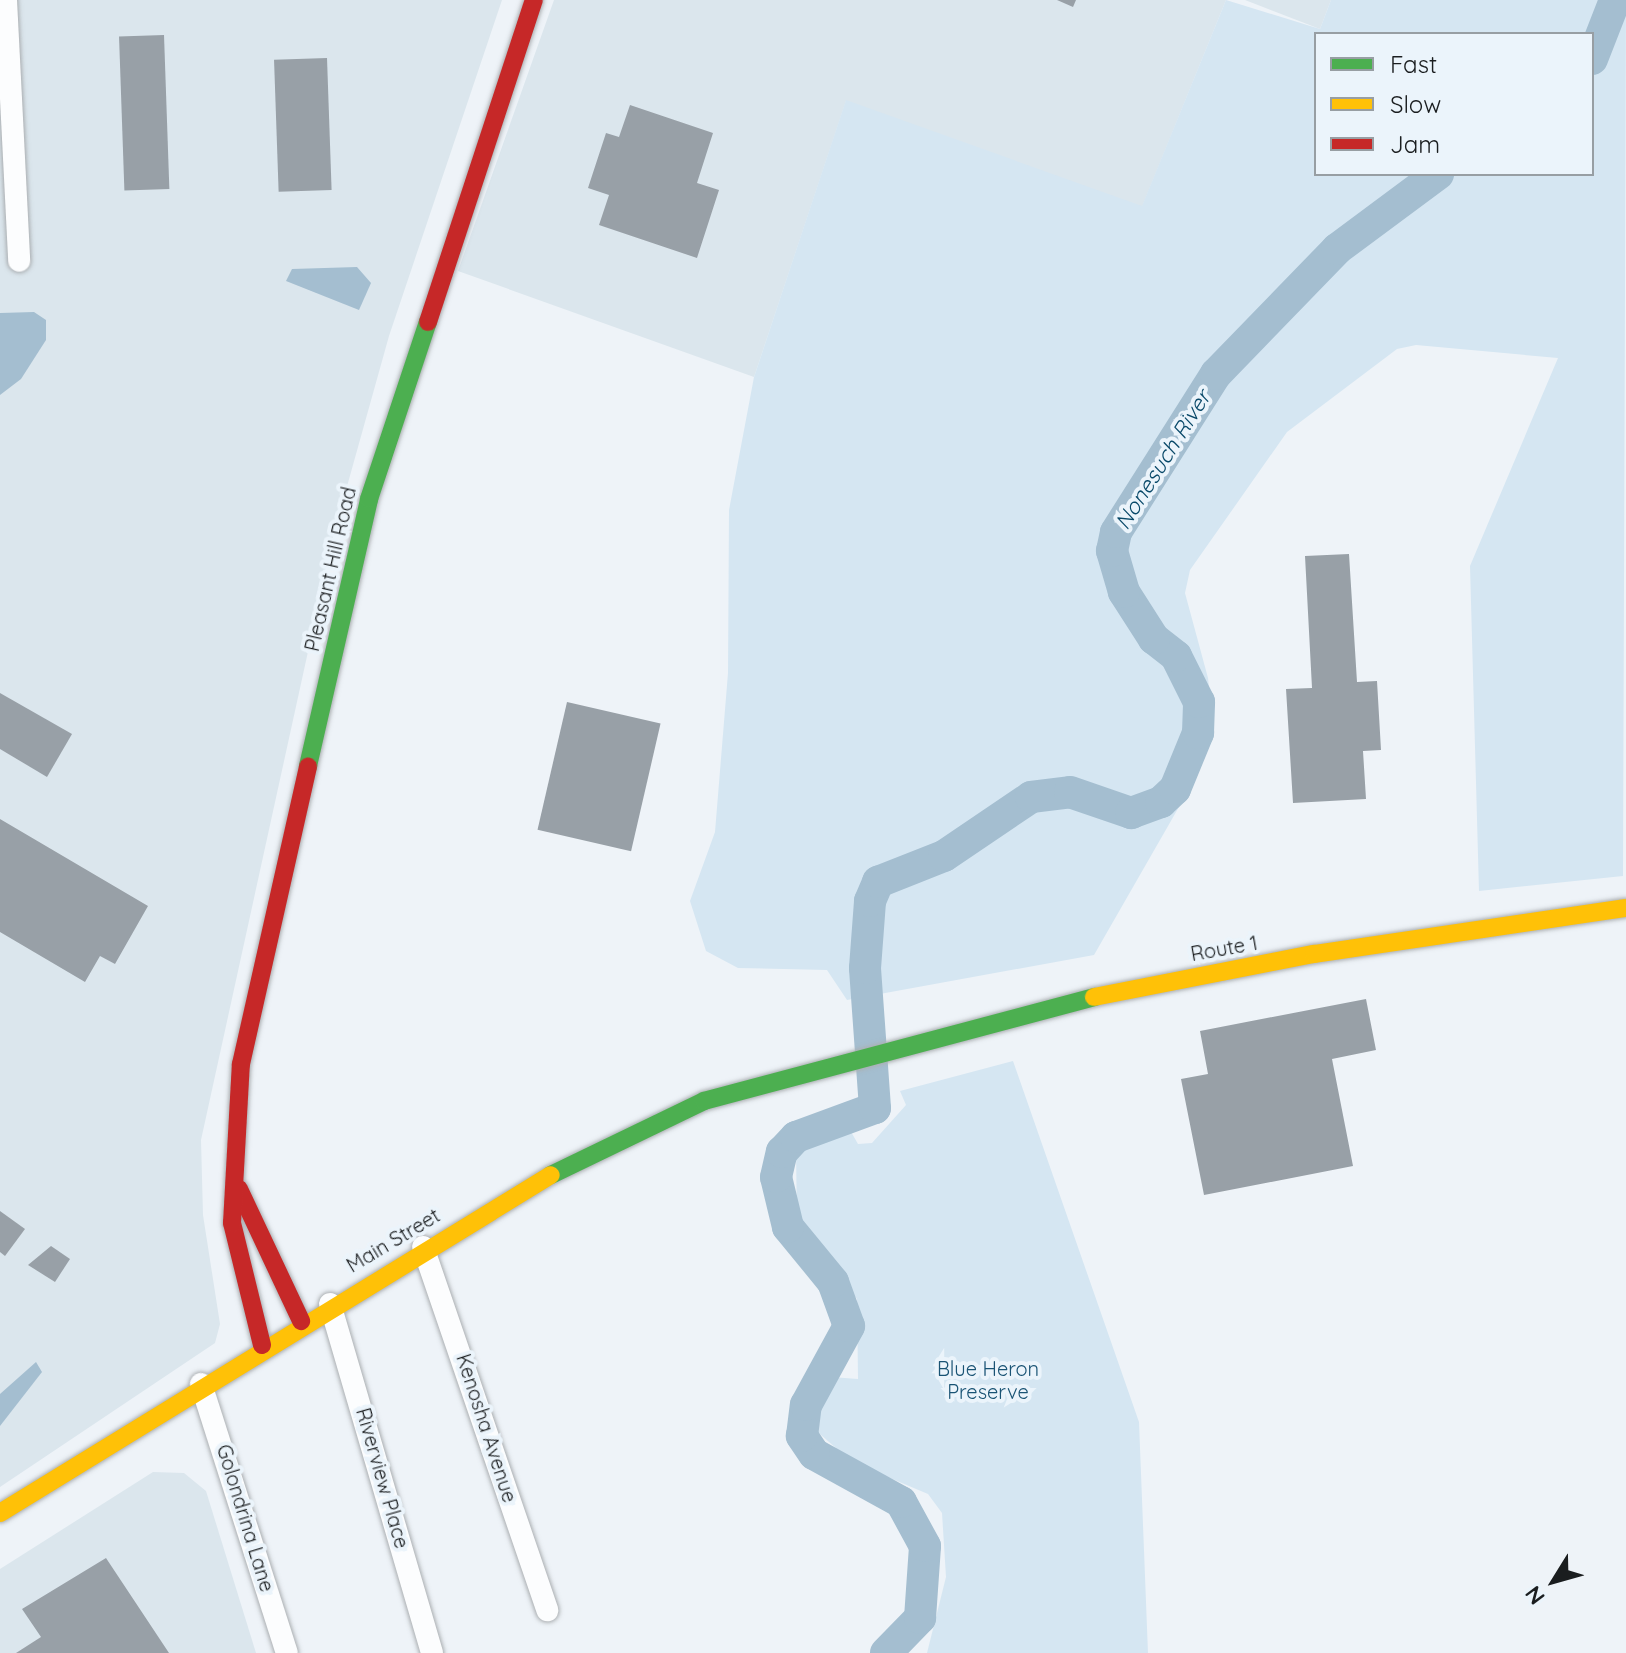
<!DOCTYPE html>
<style>
body{margin:0}
#map{position:relative;width:1626px;height:1653px;overflow:hidden;background:#eef3f8;font-family:Quicksand,sans-serif}
div>[style]{position:absolute}
.built>*{inset:0;background:#dbe6ed}
.green>*{inset:0;background:#d5e6f2}
.water>*{inset:0;background:#a4bed0}
.river>*{height:32px;margin:-16px;padding:0 16px;transform-origin:16px;border-radius:16px;background:#a4bed0}
.building>*{inset:0;background:#98a0a7;transform-origin:0 0}
.roads{filter:drop-shadow(0 0 2px #abafb2) drop-shadow(0 0 2px #abafb2)}
.street>*{height:22px;margin:-11px;padding:0 11px;transform-origin:11px;border-radius:11px;background:#fcfdfe}
.fast>*{height:18px;margin:-9px;padding:0 9px;transform-origin:9px;border-radius:9px;background:#4caf50}
.slow>*{height:18px;margin:-9px;padding:0 9px;transform-origin:9px;border-radius:9px;background:#ffc107}
.jam>*{height:18px;margin:-9px;padding:0 9px;transform-origin:9px;border-radius:9px;background:#c62828}
span{translate:-50% -50%;white-space:nowrap;text-align:center;line-height:1.15;-webkit-text-stroke:8px #ebf4fb;paint-order:stroke}
.street-label{font-size:20px;color:#1a1d1f}
.park-label{font-size:20px;color:#195374}
.water-label{font-size:22px;color:#094969;font-style:italic}
.legend{position:absolute;left:1314px;top:32px;width:280px;height:144px;box-sizing:border-box;background:#ebf4fb;border:2px solid #979ea3;margin:0;padding:10px 14px;list-style:none;font-size:24px;color:#1a1d1f}
.legend li{display:flex;align-items:center;gap:16px;height:40px}
.legend b{width:40px;border:2px solid #979ea3}
.north{position:absolute;left:1514px;top:1541px;width:80px;height:80px;-webkit-text-stroke:6px #ebf4fb;paint-order:stroke;rotate:233deg;font-size:22px;font-weight:700;line-height:32px;text-align:center;color:#1a1d1f}
.north::after{content:'';display:block;margin:auto;width:28px;height:36px;background:#1a1d1f;clip-path:polygon(50% 0,100% 100%,50% 72%,0 100%)}
</style>
<div id="map">
<div class="built">
<div style="clip-path:polygon(0 0,502px 0,389px 336px,334px 533px,201px 1140px,203px 1215px,220px 1324px,215px 1343px,0 1487px)"></div>
<div style="clip-path:polygon(554px 0,1226px 0,1142px 207px,846px 101px,754px 377px,458px 271px)"></div>
<div style="clip-path:polygon(1245px 0,1331px 0,1320px 29px)"></div>
<div style="clip-path:polygon(153px 1472px,184px 1473px,206px 1491px,256px 1653px,0 1653px,0 1569px)"></div>
</div>
<div class="green">
<div style="clip-path:polygon(evenodd,1226px 0,1320px 29px,1331px 0,1626px 0,1623px 876px,1479px 891px,1470px 566px,1558px 358px,1416px 345px,1397px 349px,1287px 432px,1190px 570px,1185px 593px,1208px 678px,1214px 732px,1195px 779px,1094px 955px,847px 1000px,827px 970px,738px 968px,706px 951px,690px 901px,715px 832px,728px 673px,729px 510px,754px 377px,846px 100px,1142px 206px,1226px 0,1316px 34px,1592px 34px,1592px 174px,1316px 174px,1316px 34px)"></div>
<div style="clip-path:polygon(1013px 1061px,1139px 1422px,1148px 1653px,927px 1653px,946px 1577px,942px 1513px,928px 1494px,852px 1462px,813px 1428px,831px 1377px,858px 1379px,857px 1299px,797px 1224px,796px 1151px,846px 1123px,858px 1144px,872px 1143px,906px 1105px,900px 1091px)"></div>
</div>
<div class="water">
<div style="clip-path:polygon(357px 267px,371px 283px,359px 310px,286px 281px,292px 269px)"></div>
<div style="clip-path:polygon(34px 312px,46px 320px,46px 340px,21px 379px,0 395px,0 313px)"></div>
<div style="clip-path:polygon(36px 1362px,42px 1372px,0 1426px,0 1394px)"></div>
</div>
<div class="river">
<div style="left:1592px;top:59px;width:63px;rotate:-68.7deg"></div>
<div style="left:886px;top:1653px;width:49px;rotate:-45.8deg"></div>
<div style="left:920px;top:1618px;width:72px;rotate:-86deg"></div>
<div style="left:925px;top:1546px;width:50px;rotate:-118.6deg"></div>
<div style="left:901px;top:1502px;width:99px;rotate:-151.1deg"></div>
<div style="left:814px;top:1454px;width:22px;rotate:-124deg"></div>
<div style="left:802px;top:1436px;width:31px;rotate:-83deg"></div>
<div style="left:806px;top:1405px;width:90px;rotate:-61.4deg"></div>
<div style="left:849px;top:1326px;width:47px;rotate:-110deg"></div>
<div style="left:833px;top:1282px;width:71px;rotate:-129.3deg"></div>
<div style="left:788px;top:1227px;width:51px;rotate:-103.5deg"></div>
<div style="left:776px;top:1177px;width:26px;rotate:-77deg"></div>
<div style="left:782px;top:1152px;width:21px;rotate:-47deg"></div>
<div style="left:796px;top:1137px;width:84px;rotate:-20.2deg"></div>
<div style="left:875px;top:1108px;width:140px;rotate:-94.1deg"></div>
<div style="left:865px;top:968px;width:67px;rotate:-85.7deg"></div>
<div style="left:870px;top:901px;width:21px;rotate:-67deg"></div>
<div style="left:878px;top:882px;width:71px;rotate:-21.5deg"></div>
<div style="left:944px;top:856px;width:105px;rotate:-34.1deg"></div>
<div style="left:1031px;top:797px;width:39px;rotate:-7deg"></div>
<div style="left:1070px;top:792px;width:65px;rotate:19deg"></div>
<div style="left:1131px;top:813px;width:32px;rotate:-20deg"></div>
<div style="left:1161px;top:802px;width:19px;rotate:-43deg"></div>
<div style="left:1175px;top:789px;width:61px;rotate:-67.7deg"></div>
<div style="left:1198px;top:733px;width:31px;rotate:-88deg"></div>
<div style="left:1199px;top:702px;width:51px;rotate:-116.6deg"></div>
<div style="left:1176px;top:656px;width:28px;rotate:-142deg"></div>
<div style="left:1154px;top:639px;width:56px;rotate:-122.6deg"></div>
<div style="left:1124px;top:592px;width:43px;rotate:-106.3deg"></div>
<div style="left:1112px;top:551px;width:19px;rotate:-78deg"></div>
<div style="left:1116px;top:532px;width:187px;rotate:-57.7deg"></div>
<div style="left:1216px;top:374px;width:174px;rotate:-45.9deg"></div>
<div style="left:1337px;top:249px;width:126px;rotate:-36.6deg"></div>
</div>
<div class="building">
<div style="clip-path:polygon(1057px 0,1076px 0,1073px 7px)"></div>
<div style="left:164px;top:35px;width:154px;height:45px;rotate:88deg"></div>
<div style="left:327px;top:58px;width:132px;height:53px;rotate:88deg"></div>
<div style="clip-path:polygon(630px 105px,713px 133px,697px 183px,719px 190px,697px 258px,599px 225px,609px 195px,588px 188px,606px 133px,619px 137px)"></div>
<div style="clip-path:polygon(1349px 554px,1357px 682px,1377px 681px,1381px 750px,1363px 751px,1366px 799px,1293px 803px,1286px 689px,1312px 688px,1305px 556px)"></div>
<div style="clip-path:polygon(0 693px,72px 734px,47px 777px,0 749px)"></div>
<div style="left:567px;top:702px;width:96px;height:131px;rotate:13deg"></div>
<div style="clip-path:polygon(0 819px,148px 906px,115px 964px,100px 956px,85px 982px,0 932px)"></div>
<div style="clip-path:polygon(1366px 999px,1376px 1050px,1332px 1059px,1353px 1166px,1204px 1195px,1181px 1079px,1208px 1074px,1200px 1031px)"></div>
<div style="clip-path:polygon(0 1211px,25px 1229px,5px 1256px,0 1252px)"></div>
<div style="clip-path:polygon(51px 1246px,70px 1259px,55px 1282px,28px 1265px)"></div>
<div style="clip-path:polygon(106px 1558px,169px 1653px,16px 1653px,41px 1637px,22px 1609px)"></div>
</div>
<div class="roads">
<div class="street">
<div style="left:6px;top:0;width:261px;rotate:87.1deg"></div>
<div style="left:423px;top:1247px;width:384px;rotate:71.1deg"></div>
<div style="left:330px;top:1304px;width:364px;rotate:73.7deg"></div>
<div style="left:201px;top:1384px;width:282px;rotate:72.3deg"></div>
</div>
<div class="fast">
<div style="left:308px;top:766px;width:274px;rotate:-77.1deg"></div>
<div style="left:369px;top:499px;width:187px;rotate:-71.6deg"></div>
<div style="left:551px;top:1175px;width:170px;rotate:-25.8deg"></div>
<div style="left:704px;top:1101px;width:404px;rotate:-14.9deg"></div>
</div>
<div class="slow">
<div style="left:1094px;top:997px;width:224px;rotate:-11.1deg"></div>
<div style="left:1314px;top:954px;width:315px;rotate:-8.4deg"></div>
<div style="left:0;top:1513px;width:646px;rotate:-31.53deg"></div>
</div>
<div class="jam">
<div style="left:428px;top:322px;width:339px;rotate:-71.8deg"></div>
<div style="left:239px;top:1189px;width:146px;rotate:64.8deg"></div>
<div style="left:262px;top:1345px;width:126px;rotate:-103.8deg"></div>
<div style="left:232px;top:1223px;width:159px;rotate:-86.8deg"></div>
<div style="left:241px;top:1064px;width:305px;rotate:-77.3deg"></div>
</div>
</div>
<div class="street-label">
<span style="left:330px;top:569px;rotate:-77deg">Pleasant Hill Road</span>
<span style="left:1224px;top:948px;rotate:-10deg">Route 1</span>
<span style="left:393px;top:1240px;rotate:-31deg">Main Street</span>
<span style="left:487px;top:1428px;rotate:72deg">Kenosha Avenue</span>
<span style="left:383px;top:1478px;rotate:74deg">Riverview Place</span>
<span style="left:246px;top:1518px;rotate:73deg">Golondrina Lane</span>
</div>
<div class="park-label">
<span style="left:988px;top:1380px">Blue Heron<br>Preserve</span>
</div>
<div class="water-label">
<span style="left:1163px;top:460px;rotate:-58deg">Nonesuch River</span>
</div>
<ul class="legend">
<li><b style="height:10px;background:#4caf50"></b>Fast</li>
<li><b style="height:10px;background:#ffc107"></b>Slow</li>
<li><b style="height:10px;background:#c62828"></b>Jam</li>
</ul>
<div class="north">N</div>
</div>
